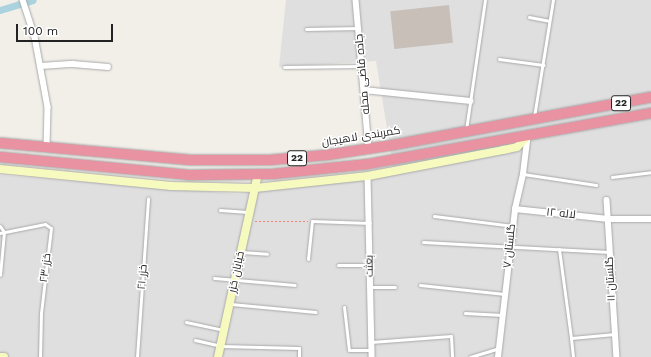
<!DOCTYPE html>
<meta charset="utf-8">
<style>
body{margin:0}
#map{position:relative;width:651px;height:357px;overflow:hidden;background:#f2efe9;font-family:"Work Sans",Cairo,sans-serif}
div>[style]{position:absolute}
.residential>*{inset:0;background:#e0dfdf}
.canal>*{height:7px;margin:-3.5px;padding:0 3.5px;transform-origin:3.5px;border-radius:3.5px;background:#aad3df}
.building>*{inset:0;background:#c7bfb8;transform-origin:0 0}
.path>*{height:1px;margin-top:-0.5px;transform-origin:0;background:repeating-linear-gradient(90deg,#fa8072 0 2px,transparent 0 4px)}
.roads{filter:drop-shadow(0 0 1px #a9a9a9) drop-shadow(0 0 1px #a9a9a9)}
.lane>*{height:3px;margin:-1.5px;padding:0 1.5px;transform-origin:1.5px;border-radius:1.5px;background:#fff}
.street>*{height:5.5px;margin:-2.75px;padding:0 2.75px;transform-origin:2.75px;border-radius:2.75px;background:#fff}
.secondary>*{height:8px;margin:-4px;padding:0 4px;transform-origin:4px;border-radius:4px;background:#f7fabf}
.highway>*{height:10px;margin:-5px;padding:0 5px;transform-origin:5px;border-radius:5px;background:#e892a2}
span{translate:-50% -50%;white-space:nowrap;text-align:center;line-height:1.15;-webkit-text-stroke:3px #fff;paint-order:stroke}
.shield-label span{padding:1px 3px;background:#fff;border:1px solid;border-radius:3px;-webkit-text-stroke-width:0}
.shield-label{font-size:10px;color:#222;font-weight:700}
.street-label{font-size:11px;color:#222}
.scale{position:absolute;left:16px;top:24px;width:97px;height:18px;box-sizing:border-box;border:2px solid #222;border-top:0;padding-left:5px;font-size:12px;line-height:14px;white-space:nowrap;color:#222;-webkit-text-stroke:3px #fff;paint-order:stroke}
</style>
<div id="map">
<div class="residential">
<div style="clip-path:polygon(286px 0,651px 0,651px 357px,0 357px,0 175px,239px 194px,394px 171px,376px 61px,279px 67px)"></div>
</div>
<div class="canal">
<div style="left:0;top:10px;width:34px;rotate:-17deg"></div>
</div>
<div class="building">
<div style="left:449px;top:5px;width:38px;height:59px;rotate:84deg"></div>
</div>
<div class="path">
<div style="left:255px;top:221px;width:53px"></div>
</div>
<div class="roads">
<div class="lane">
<div style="left:529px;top:17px;width:20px;rotate:11deg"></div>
<div style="left:306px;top:29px;width:53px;rotate:-1.1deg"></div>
<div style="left:499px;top:59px;width:45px;rotate:7.6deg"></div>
<div style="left:284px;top:67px;width:78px;rotate:-0.7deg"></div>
<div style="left:534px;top:117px;width:119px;rotate:-80.8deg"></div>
<div style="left:466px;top:130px;width:131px;rotate:-81.7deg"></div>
<div style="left:523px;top:174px;width:74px;rotate:8.6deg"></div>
<div style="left:612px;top:177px;width:39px;rotate:-7deg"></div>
<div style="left:220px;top:210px;width:28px;rotate:4deg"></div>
<div style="left:434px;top:216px;width:80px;rotate:7.2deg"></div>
<div style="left:0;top:226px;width:7px;rotate:56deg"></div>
<div style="left:4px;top:232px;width:43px;rotate:95.3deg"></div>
<div style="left:0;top:233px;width:46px;rotate:-11.3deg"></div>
<div style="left:45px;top:224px;width:7px;rotate:34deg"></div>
<div style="left:51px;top:228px;width:86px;rotate:96.7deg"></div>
<div style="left:41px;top:313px;width:44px;rotate:91.3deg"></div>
<div style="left:423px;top:242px;width:187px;rotate:3.1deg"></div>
<div style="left:559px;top:249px;width:90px;rotate:82.3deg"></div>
<div style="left:571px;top:338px;width:44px;rotate:-5.2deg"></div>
<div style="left:241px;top:252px;width:26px;rotate:4deg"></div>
<div style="left:308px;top:259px;width:38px;rotate:-84deg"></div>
<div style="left:312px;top:221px;width:58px;rotate:2deg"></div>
<div style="left:338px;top:265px;width:32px"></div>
<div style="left:214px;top:278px;width:81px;rotate:4.9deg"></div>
<div style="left:420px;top:285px;width:85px;rotate:6deg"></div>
<div style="left:370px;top:287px;width:25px"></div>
<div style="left:231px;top:304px;width:85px;rotate:5.4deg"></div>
<div style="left:344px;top:307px;width:43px;rotate:83.4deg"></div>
<div style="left:349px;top:350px;width:22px"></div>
<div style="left:465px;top:313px;width:38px;rotate:3deg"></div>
<div style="left:186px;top:322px;width:39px;rotate:12deg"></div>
<div style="left:571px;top:338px;width:19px;rotate:84deg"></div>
<div style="left:195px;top:340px;width:27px;rotate:13deg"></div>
<div style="left:221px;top:346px;width:78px;rotate:1.5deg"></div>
<div style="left:299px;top:348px;width:9px;rotate:90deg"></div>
<div style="left:371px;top:342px;width:80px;rotate:-4.3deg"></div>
<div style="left:451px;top:336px;width:21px;rotate:87deg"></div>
<div style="left:137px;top:357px;width:159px;rotate:-86deg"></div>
<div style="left:470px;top:357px;width:30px;rotate:-17deg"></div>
</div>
<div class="street">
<div style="left:23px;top:0;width:39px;rotate:72deg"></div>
<div style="left:35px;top:37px;width:71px;rotate:79.5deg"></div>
<div style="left:48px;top:107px;width:40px;rotate:91.4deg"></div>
<div style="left:356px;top:0;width:150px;rotate:85deg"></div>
<div style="left:41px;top:66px;width:32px;rotate:-4deg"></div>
<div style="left:73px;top:64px;width:35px;rotate:5deg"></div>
<div style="left:364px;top:90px;width:107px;rotate:5.9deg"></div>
<div style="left:368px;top:176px;width:181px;rotate:88.7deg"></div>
<div style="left:607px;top:200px;width:157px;rotate:86.4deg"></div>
<div style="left:515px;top:209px;width:94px;rotate:6.1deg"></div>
<div style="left:608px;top:219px;width:43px"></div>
<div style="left:498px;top:357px;width:149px;rotate:-83.4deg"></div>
<div style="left:515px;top:209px;width:36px;rotate:-77deg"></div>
<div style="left:523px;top:174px;width:38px;rotate:-83deg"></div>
</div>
<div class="secondary">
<div style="left:0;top:169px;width:172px;rotate:5.7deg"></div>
<div style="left:171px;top:186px;width:84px;rotate:1.4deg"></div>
<div style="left:255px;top:188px;width:114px;rotate:-6.1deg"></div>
<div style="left:368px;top:176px;width:137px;rotate:-10.9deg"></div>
<div style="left:503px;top:150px;width:14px;rotate:-12deg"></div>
<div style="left:517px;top:147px;width:16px;rotate:-45deg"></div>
<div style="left:0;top:357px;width:4px"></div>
<div style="left:218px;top:357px;width:187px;rotate:-77.7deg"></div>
</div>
<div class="highway">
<div style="left:0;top:143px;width:191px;rotate:5.1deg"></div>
<div style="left:190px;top:160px;width:80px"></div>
<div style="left:270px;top:160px;width:57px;rotate:-5deg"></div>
<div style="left:327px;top:155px;width:67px;rotate:-8.6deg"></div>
<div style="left:393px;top:145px;width:262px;rotate:-10.5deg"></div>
<div style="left:0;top:157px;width:190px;rotate:5.4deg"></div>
<div style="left:189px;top:175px;width:84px;rotate:-0.7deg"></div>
<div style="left:273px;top:174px;width:96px;rotate:-6deg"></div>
<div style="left:368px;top:164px;width:288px;rotate:-10.2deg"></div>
</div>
</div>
<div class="shield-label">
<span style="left:621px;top:103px">22</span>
<span style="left:297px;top:158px">22</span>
</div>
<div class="street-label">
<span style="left:363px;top:74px;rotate:-95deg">جاده قاضی محله</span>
<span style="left:361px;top:137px;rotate:-9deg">کمربندی لاهیجان</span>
<span style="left:561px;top:214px;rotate:6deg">لاله ۱۲</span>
<span style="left:510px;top:246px;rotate:-84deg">گلستان ۷</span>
<span style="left:370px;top:266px;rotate:-90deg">بعثت</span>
<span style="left:46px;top:268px;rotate:-83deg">خزر ۲۳</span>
<span style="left:237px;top:272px;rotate:-78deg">خیابان خزر</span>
<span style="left:143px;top:277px;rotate:-86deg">خزر ۲۱</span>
<span style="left:611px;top:279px;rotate:-93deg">گلستان ۱۱</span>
</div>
<div class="scale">100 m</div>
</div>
